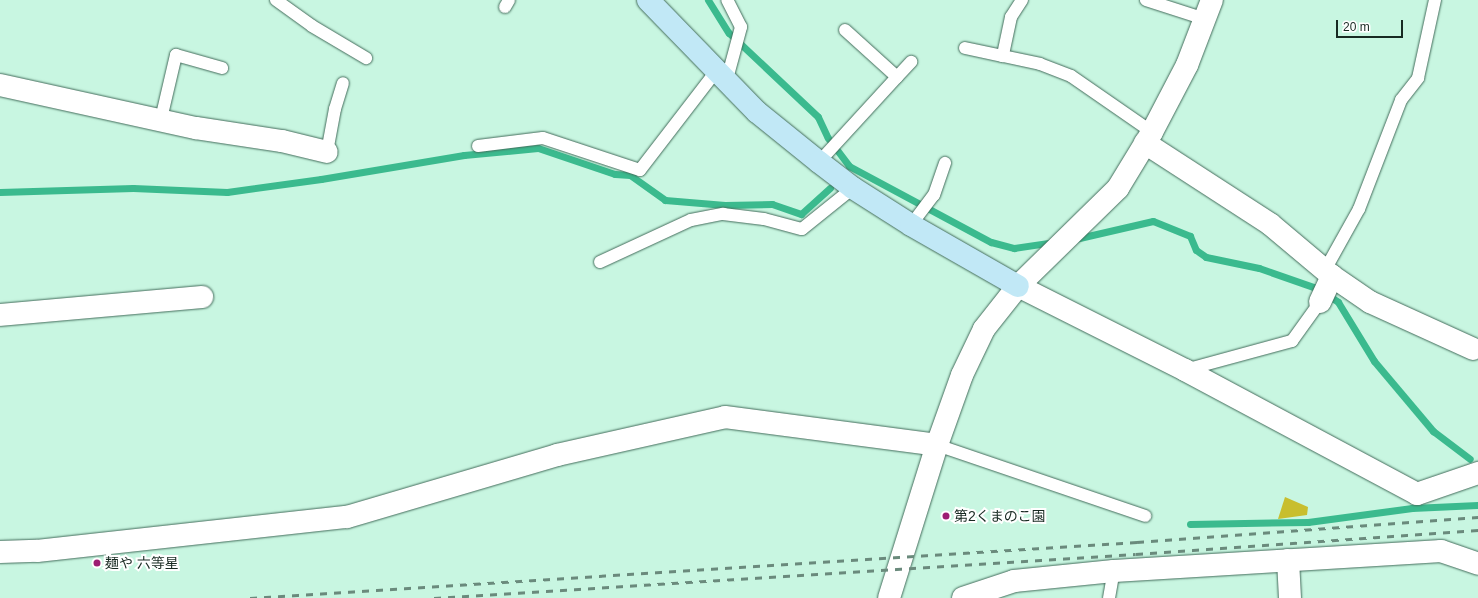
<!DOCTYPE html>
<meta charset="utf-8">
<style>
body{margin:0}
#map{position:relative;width:1478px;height:598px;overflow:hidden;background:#c8f6e1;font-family:Arial,"Noto Sans JP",sans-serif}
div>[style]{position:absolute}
.green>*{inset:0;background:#c8be2e}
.stream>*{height:7px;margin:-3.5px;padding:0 3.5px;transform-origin:3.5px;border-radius:3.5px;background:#3bba8e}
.roads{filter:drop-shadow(0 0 1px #436c5b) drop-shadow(0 0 1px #436c5b)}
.lane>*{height:12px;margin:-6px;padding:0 6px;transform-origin:6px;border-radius:6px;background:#fff}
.street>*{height:22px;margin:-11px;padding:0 11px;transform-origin:11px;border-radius:11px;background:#fff}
.secondary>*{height:22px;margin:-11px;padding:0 11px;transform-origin:11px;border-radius:11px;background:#c1e8f6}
.rail>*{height:3px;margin-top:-1.5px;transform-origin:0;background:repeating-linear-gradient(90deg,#6a8a7c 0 7px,transparent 0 14px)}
.dots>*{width:11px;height:11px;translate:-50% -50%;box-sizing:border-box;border:2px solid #fff;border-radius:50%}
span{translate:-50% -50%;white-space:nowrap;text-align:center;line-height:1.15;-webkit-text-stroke:4px #fff;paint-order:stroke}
.poi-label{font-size:14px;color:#182a22}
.left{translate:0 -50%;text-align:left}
.scale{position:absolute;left:1336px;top:20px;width:67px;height:18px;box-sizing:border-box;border:2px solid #182a22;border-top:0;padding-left:5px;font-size:12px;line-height:14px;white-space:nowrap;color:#182a22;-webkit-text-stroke:3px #fff;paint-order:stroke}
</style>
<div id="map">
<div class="green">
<div style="clip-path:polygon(1285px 497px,1308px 507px,1307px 515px,1278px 519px)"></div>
</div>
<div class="stream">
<div style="left:708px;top:0;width:39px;rotate:58deg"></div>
<div style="left:729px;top:33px;width:122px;rotate:43.3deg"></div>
<div style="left:818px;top:117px;width:23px;rotate:65deg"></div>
<div style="left:828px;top:138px;width:35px;rotate:53deg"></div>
<div style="left:849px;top:166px;width:161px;rotate:28.2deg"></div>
<div style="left:991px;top:242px;width:24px;rotate:15deg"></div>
<div style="left:1014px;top:248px;width:40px;rotate:-8.5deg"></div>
<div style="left:0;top:192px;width:133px;rotate:-1.7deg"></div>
<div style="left:133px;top:188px;width:94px;rotate:2.4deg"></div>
<div style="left:227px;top:192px;width:95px;rotate:-7.9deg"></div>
<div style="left:321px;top:179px;width:145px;rotate:-9.5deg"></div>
<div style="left:464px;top:155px;width:74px;rotate:-5.4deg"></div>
<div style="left:538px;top:148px;width:81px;rotate:18.7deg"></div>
<div style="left:615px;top:174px;width:15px;rotate:4deg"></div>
<div style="left:630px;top:175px;width:43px;rotate:35.5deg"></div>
<div style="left:665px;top:200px;width:60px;rotate:4.8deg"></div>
<div style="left:725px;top:205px;width:47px;rotate:-1.2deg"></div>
<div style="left:772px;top:204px;width:31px;rotate:19deg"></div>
<div style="left:801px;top:214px;width:39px;rotate:-42deg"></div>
<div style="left:1075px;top:239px;width:80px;rotate:-13deg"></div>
<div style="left:1153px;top:221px;width:40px;rotate:22deg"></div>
<div style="left:1190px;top:236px;width:15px;rotate:67deg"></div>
<div style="left:1196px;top:250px;width:12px;rotate:35deg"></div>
<div style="left:1206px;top:257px;width:54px;rotate:11.7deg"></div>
<div style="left:1259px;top:268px;width:64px;rotate:19.3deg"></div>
<div style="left:1319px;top:289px;width:23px;rotate:34deg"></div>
<div style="left:1338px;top:302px;width:69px;rotate:58.6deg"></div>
<div style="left:1374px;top:361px;width:92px;rotate:49.9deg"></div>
<div style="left:1433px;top:431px;width:46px;rotate:37.1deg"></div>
<div style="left:1190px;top:524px;width:118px;rotate:-1deg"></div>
<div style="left:1308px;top:522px;width:105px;rotate:-7.7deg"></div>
<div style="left:1412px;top:508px;width:66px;rotate:-2.6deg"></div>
</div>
<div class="roads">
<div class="lane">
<div style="left:276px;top:0;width:44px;rotate:35.8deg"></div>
<div style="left:312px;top:26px;width:63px;rotate:30.7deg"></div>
<div style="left:1022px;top:0;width:20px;rotate:123deg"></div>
<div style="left:1011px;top:17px;width:40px;rotate:102deg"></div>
<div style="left:1003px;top:56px;width:38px;rotate:12deg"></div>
<div style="left:1040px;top:64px;width:33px;rotate:21deg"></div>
<div style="left:1071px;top:76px;width:98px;rotate:34.7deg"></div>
<div style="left:1146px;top:0;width:62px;rotate:17.9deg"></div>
<div style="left:505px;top:7px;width:8px;rotate:-60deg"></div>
<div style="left:965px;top:48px;width:39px;rotate:12deg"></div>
<div style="left:897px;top:77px;width:21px;rotate:-47deg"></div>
<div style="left:727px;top:79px;width:54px;rotate:-74.9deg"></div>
<div style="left:741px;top:27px;width:30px;rotate:-117deg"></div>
<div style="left:161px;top:119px;width:66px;rotate:-76.8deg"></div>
<div style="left:176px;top:55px;width:48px;rotate:15.8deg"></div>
<div style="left:478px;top:146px;width:65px;rotate:-7deg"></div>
<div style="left:543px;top:138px;width:102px;rotate:18.3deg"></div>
<div style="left:640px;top:170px;width:126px;rotate:-52.4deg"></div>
<div style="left:327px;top:152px;width:44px;rotate:-79.5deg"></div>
<div style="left:335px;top:109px;width:27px;rotate:-73deg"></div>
<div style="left:819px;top:162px;width:115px;rotate:-47.5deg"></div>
<div style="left:897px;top:77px;width:70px;rotate:-137.9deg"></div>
<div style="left:911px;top:225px;width:38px;rotate:-53deg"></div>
<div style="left:934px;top:195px;width:34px;rotate:-71deg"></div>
<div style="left:600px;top:262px;width:100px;rotate:-24.8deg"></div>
<div style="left:691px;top:220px;width:33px;rotate:-11deg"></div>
<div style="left:723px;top:214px;width:41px;rotate:7deg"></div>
<div style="left:764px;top:219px;width:39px;rotate:15deg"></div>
<div style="left:802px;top:229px;width:65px;rotate:-38.8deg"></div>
<div style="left:1325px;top:270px;width:70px;rotate:-60.9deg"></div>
<div style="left:1359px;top:209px;width:117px;rotate:-68.9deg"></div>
<div style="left:1401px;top:100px;width:28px;rotate:-52deg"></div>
<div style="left:1418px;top:78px;width:80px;rotate:-77.7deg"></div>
<div style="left:1185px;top:370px;width:111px;rotate:-15.2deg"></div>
<div style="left:1292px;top:341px;width:48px;rotate:-54.3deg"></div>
<div style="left:937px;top:445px;width:220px;rotate:18.8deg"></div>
<div style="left:1109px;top:598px;width:27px;rotate:-80deg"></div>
</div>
<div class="street">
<div style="left:0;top:85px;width:201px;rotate:12.4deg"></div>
<div style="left:196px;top:128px;width:87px;rotate:8.6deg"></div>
<div style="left:282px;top:141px;width:46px;rotate:13.7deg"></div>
<div style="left:1145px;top:143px;width:149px;rotate:32.9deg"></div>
<div style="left:1270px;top:224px;width:81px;rotate:40deg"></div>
<div style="left:1332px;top:276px;width:46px;rotate:34.4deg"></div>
<div style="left:1370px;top:302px;width:113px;rotate:24.5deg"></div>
<div style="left:1018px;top:286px;width:187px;rotate:26.7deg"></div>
<div style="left:1185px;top:370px;width:263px;rotate:28.1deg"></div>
<div style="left:1417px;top:494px;width:65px;rotate:-19deg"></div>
<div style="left:1320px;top:302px;width:29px;rotate:-65deg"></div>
<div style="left:0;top:315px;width:203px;rotate:-5.1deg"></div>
<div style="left:0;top:552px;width:37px;rotate:-2deg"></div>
<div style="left:37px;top:551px;width:312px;rotate:-6.3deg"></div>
<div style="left:347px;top:517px;width:219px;rotate:-16.4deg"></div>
<div style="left:557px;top:455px;width:172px;rotate:-12.7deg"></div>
<div style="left:725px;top:417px;width:214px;rotate:7.5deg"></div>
<div style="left:1288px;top:560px;width:38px;rotate:87deg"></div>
<div style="left:889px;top:598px;width:160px;rotate:-72.6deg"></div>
<div style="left:937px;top:445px;width:74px;rotate:-70.3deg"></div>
<div style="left:962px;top:375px;width:51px;rotate:-64.4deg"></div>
<div style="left:984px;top:329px;width:55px;rotate:-51.7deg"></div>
<div style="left:1018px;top:286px;width:140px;rotate:-44.4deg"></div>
<div style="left:1118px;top:188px;width:66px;rotate:-58.7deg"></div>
<div style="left:1152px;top:132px;width:76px;rotate:-62.4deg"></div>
<div style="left:1187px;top:65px;width:70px;rotate:-69deg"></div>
<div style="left:963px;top:598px;width:54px;rotate:-18.4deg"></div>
<div style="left:1014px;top:581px;width:100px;rotate:-5.7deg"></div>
<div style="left:1114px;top:571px;width:328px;rotate:-3.5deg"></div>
<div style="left:1441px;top:551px;width:39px;rotate:19deg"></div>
</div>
<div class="secondary">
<div style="left:648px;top:0;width:156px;rotate:45.8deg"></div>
<div style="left:757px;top:112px;width:80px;rotate:38.9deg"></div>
<div style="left:819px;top:162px;width:43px;rotate:37.4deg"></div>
<div style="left:853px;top:188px;width:69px;rotate:32.5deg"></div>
<div style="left:911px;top:225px;width:123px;rotate:29.7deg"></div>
</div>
</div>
<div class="rail">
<div style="left:250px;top:598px;width:889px;rotate:-3.61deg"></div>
<div style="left:1137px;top:542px;width:342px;rotate:-4.2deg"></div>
<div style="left:434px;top:598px;width:703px;rotate:-3.59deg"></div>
<div style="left:1136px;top:554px;width:343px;rotate:-4deg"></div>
</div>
<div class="dots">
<div style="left:946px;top:516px;background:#9d1e73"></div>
<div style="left:97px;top:563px;background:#9d1e73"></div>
</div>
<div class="poi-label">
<span class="left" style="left:954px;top:516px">第2くまのこ園</span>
<span class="left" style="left:105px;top:563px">麺や 六等星</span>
</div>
<div class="scale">20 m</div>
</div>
